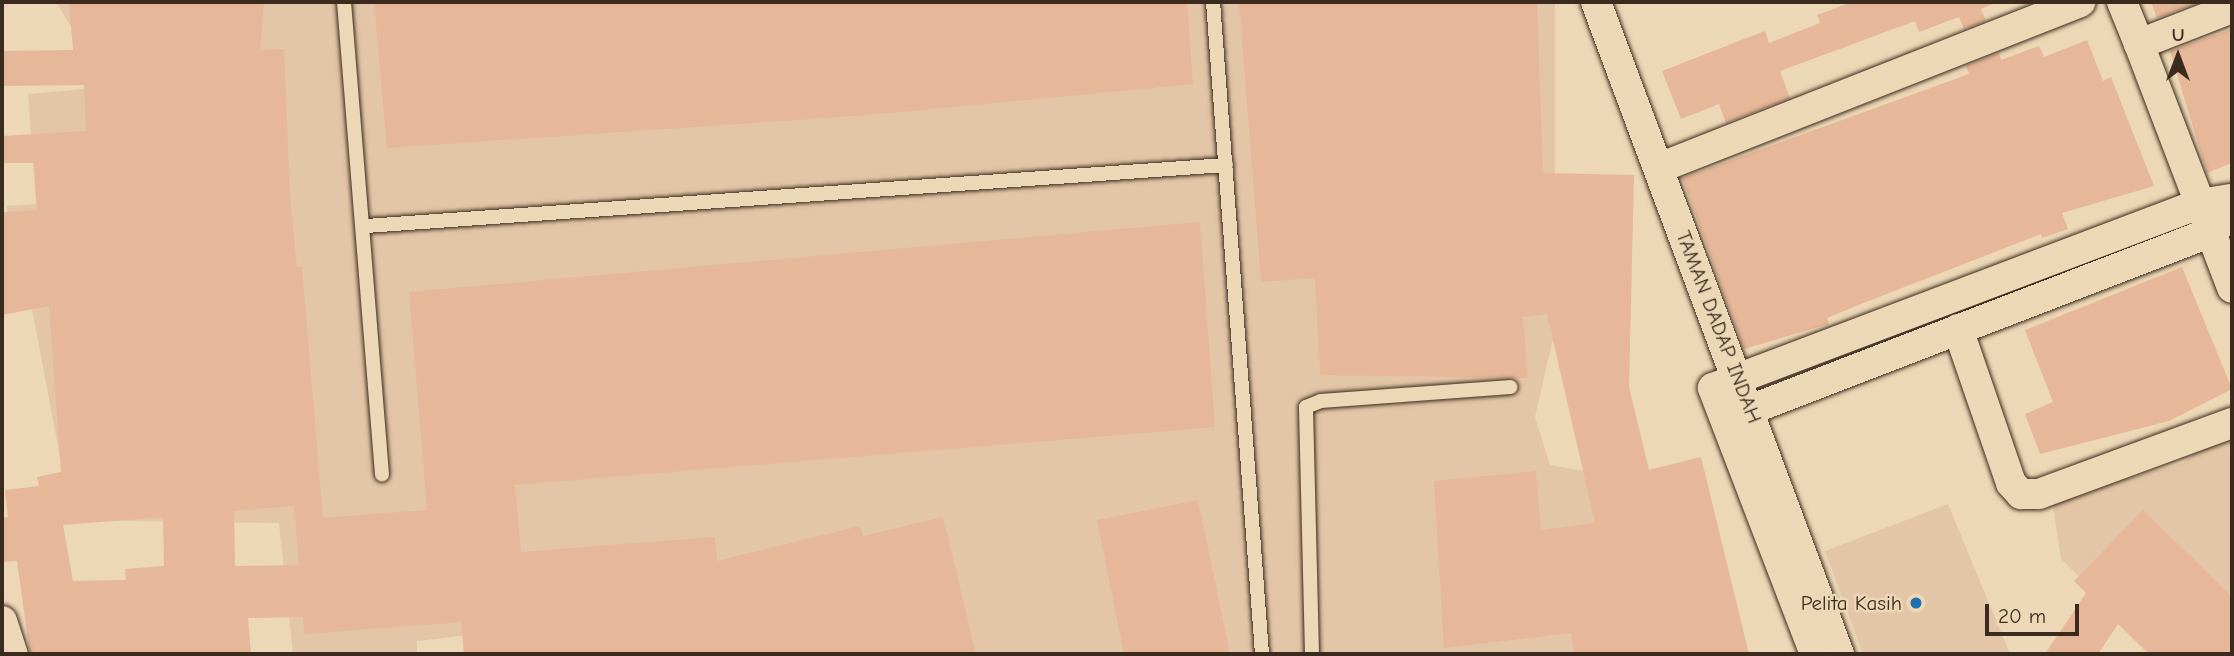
<!DOCTYPE html>
<style>
body{margin:0}
#map{position:relative;width:2234px;height:656px;overflow:hidden;background:#ecd7b6;font-family:"Comic Neue",sans-serif}
div>[style]{position:absolute}
.built>*{inset:0;background:#e3c6a7}
.building>*{inset:0;background:#e6b798}
.roads{filter:drop-shadow(0 0 2px #3b2a1e) drop-shadow(0 0 2px #3b2a1e)}
.lane>*{height:14px;margin:-7px;padding:0 7px;transform-origin:7px;border-radius:7px;background:#ecd7b6}
.street>*{height:30px;margin:-15px;padding:0 15px;transform-origin:15px;border-radius:15px;background:#ecd7b6}
.dots>*{width:19px;height:19px;translate:-50% -50%;box-sizing:border-box;border:4px solid #ecd7b6;border-radius:50%}
span{translate:-50% -50%;white-space:nowrap;text-align:center;line-height:1.15;-webkit-text-stroke:5px #ecd7b6;paint-order:stroke}
.street-label{font-size:21px;color:#3b2a1e}
.poi-label{font-size:21px;color:#3b2a1e}
.right{translate:-100% -50%;text-align:right}
.frame{position:absolute;inset:0;border:4px solid #3b2a1e;pointer-events:none}
.north{position:absolute;left:2143px;top:21px;width:70px;height:70px;-webkit-text-stroke:5px #ecd7b6;paint-order:stroke;rotate:0deg;font-size:19px;font-weight:700;line-height:28px;text-align:center;color:#3b2a1e}
.north::after{content:'';display:block;margin:auto;width:24px;height:32px;background:#3b2a1e;clip-path:polygon(50% 0,100% 100%,50% 72%,0 100%)}
.scale{position:absolute;left:1985px;top:604px;width:94px;height:32px;box-sizing:border-box;border:4px solid #3b2a1e;border-top:0;padding-left:9px;font-size:21px;line-height:24px;white-space:nowrap;color:#3b2a1e;-webkit-text-stroke:5px #ecd7b6;paint-order:stroke}
</style>
<div id="map">
<div class="built">
<div style="clip-path:polygon(56px 2px,1555px 2px,1555px 255px,1562px 300px,1535px 417px,1550px 465px,1612px 476px,1659px 654px,654px 654px,643px 615px,417px 641px,417px 654px,293px 654px,279px 523px,72px 520px,29px 293px,11px 285px,7px 206px,36px 204px,28px 94px,84px 89px,78px 38px)"></div>
<div style="clip-path:polygon(2232px 424px,2232px 654px,2157px 654px,2061px 559px,2052px 500px,2183px 463px)"></div>
<div style="clip-path:polygon(1948px 504px,2010px 654px,1863px 654px,1825px 551px)"></div>
</div>
<div class="building">
<div style="clip-path:polygon(evenodd,69px 2px,264px 2px,260px 50px,284px 49px,290px 196px,297px 267px,302px 267px,323px 518px,427px 510px,409px 292px,1200px 222px,1215px 427px,515px 485px,521px 552px,715px 537px,717px 561px,860px 526px,863px 536px,943px 517px,976px 654px,464px 654px,461px 622px,304px 634px,303px 617px,248px 618px,251px 654px,30px 654px,17px 561px,2px 562px,2px 518px,8px 517px,5px 490px,39px 486px,37px 477px,61px 472px,49px 306px,2px 315px,2px 212px,37px 210px,34px 163px,2px 163px,2px 136px,86px 131px,84px 85px,2px 86px,2px 51px,73px 50px,69px 2px,294px 506px,299px 565px,235px 566px,234px 511px,294px 506px,69px 2px,163px 517px,164px 566px,125px 569px,126px 580px,73px 581px,63px 525px,163px 517px)"></div>
<div style="clip-path:polygon(374px 2px,1187px 2px,1193px 84px,868px 115px,387px 148px)"></div>
<div style="clip-path:polygon(1239px 2px,1537px 2px,1543px 173px,1634px 175px,1629px 387px,1649px 470px,1701px 457px,1749px 654px,1574px 654px,1571px 633px,1444px 648px,1434px 481px,1536px 471px,1541px 530px,1595px 523px,1547px 314px,1523px 317px,1528px 378px,1320px 375px,1315px 278px,1261px 282px)"></div>
<div style="clip-path:polygon(1852px 2px,1993px 4px,1981px 9px,1986px 21px,1964px 29px,1959px 17px,1919px 32px,1915px 21px,1780px 71px,1790px 98px,1726px 123px,1719px 104px,1681px 119px,1662px 71px,1765px 31px,1769px 43px,1820px 23px,1817px 15px)"></div>
<div style="clip-path:polygon(2151px 2px,2200px 2px,2157px 18px)"></div>
<div style="clip-path:polygon(2232px 29px,2232px 163px,2207px 173px,2170px 51px)"></div>
<div style="clip-path:polygon(2087px 40px,2103px 81px,2111px 77px,2154px 186px,2062px 213px,2068px 229px,2042px 238px,2041px 234px,1866px 302px,1827px 318px,1829px 324px,1744px 349px,1682px 178px,1969px 74px,1966px 66px,1999px 53px,2001px 60px,2039px 46px,2044px 57px)"></div>
<div style="clip-path:polygon(2182px 267px,2232px 389px,2169px 421px,2040px 454px,2025px 414px,2053px 402px,2025px 330px)"></div>
<div style="clip-path:polygon(1198px 500px,1230px 654px,1124px 654px,1097px 520px)"></div>
<div style="clip-path:polygon(2143px 510px,2232px 597px,2232px 654px,2149px 654px,2118px 624px,2098px 654px,2045px 654px,2086px 593px,2074px 581px)"></div>
</div>
<div class="roads">
<div class="lane">
<div style="left:344px;top:2px;width:474px;rotate:85.4deg"></div>
<div style="left:1213px;top:2px;width:654px;rotate:85.7deg"></div>
<div style="left:366px;top:226px;width:862px;rotate:-4.06deg"></div>
<div style="left:1312px;top:654px;width:247px;rotate:-91.4deg"></div>
<div style="left:1306px;top:407px;width:16px;rotate:-22deg"></div>
<div style="left:1321px;top:401px;width:190px;rotate:-4.2deg"></div>
</div>
<div class="street">
<div style="left:1596px;top:2px;width:696px;rotate:69.56deg"></div>
<div style="left:2122px;top:2px;width:45px;rotate:68deg"></div>
<div style="left:2232px;top:8px;width:100px;rotate:158.8deg"></div>
<div style="left:2139px;top:44px;width:261px;rotate:69.1deg"></div>
<div style="left:1659px;top:168px;width:453px;rotate:-21.5deg"></div>
<div style="left:1958px;top:329px;width:163px;rotate:71deg"></div>
<div style="left:2011px;top:483px;width:15px;rotate:48deg"></div>
<div style="left:2021px;top:494px;width:18px"></div>
<div style="left:2039px;top:494px;width:206px;rotate:-20.2deg"></div>
<div style="left:1734px;top:416px;width:509px;rotate:-21.07deg"></div>
<div style="left:2209px;top:233px;width:29px;rotate:-38deg"></div>
<div style="left:2px;top:621px;width:35px;rotate:72deg"></div>
<div style="left:1815px;top:654px;width:285px;rotate:-111deg"></div>
<div style="left:1713px;top:388px;width:520px;rotate:-20.74deg"></div>
<div style="left:2199px;top:204px;width:33px;rotate:-9deg"></div>
</div>
</div>
<div class="dots">
<div style="left:1916px;top:603px;background:#1f6fb2"></div>
</div>
<div class="street-label">
<span style="left:1719px;top:327px;rotate:69deg">TAMAN DADAP INDAH</span>
</div>
<div class="poi-label">
<span class="right" style="left:1902px;top:603px">Pelita Kasih</span>
</div>
<div class="frame"></div>
<div class="north">U</div>
<div class="scale">20 m</div>
</div>
